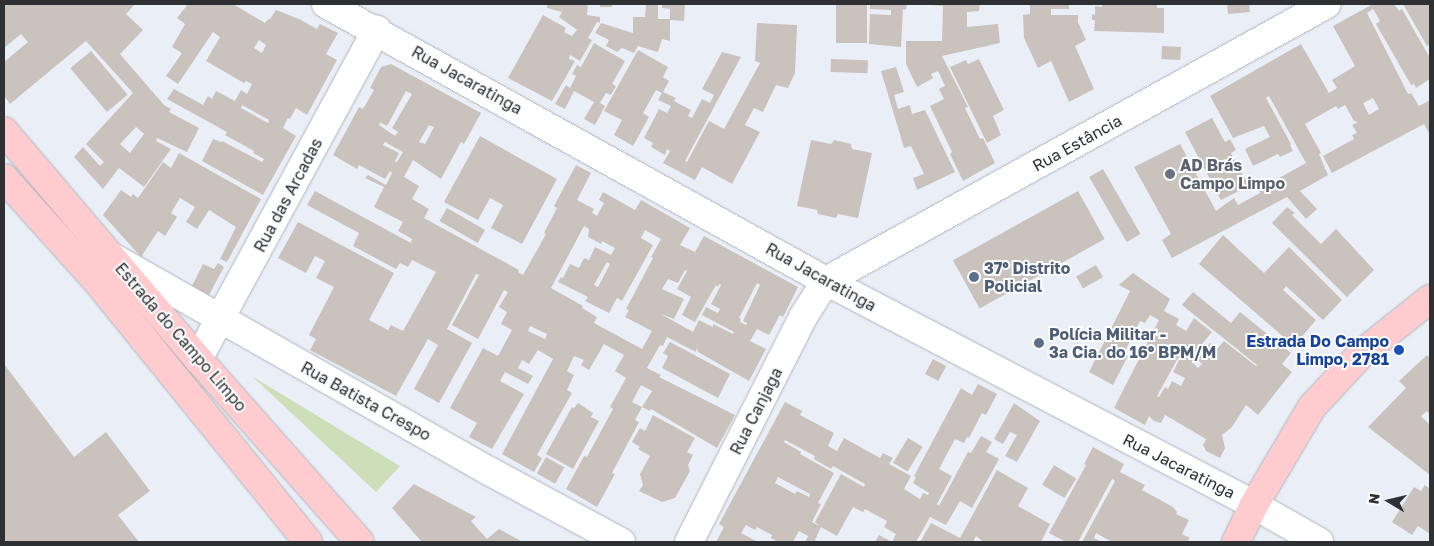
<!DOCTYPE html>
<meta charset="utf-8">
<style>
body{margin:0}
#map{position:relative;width:1434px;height:546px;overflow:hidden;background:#eaeff7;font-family:"Golos Text",sans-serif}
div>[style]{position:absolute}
.green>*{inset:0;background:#ccdfb9}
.building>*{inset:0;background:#cac3bd;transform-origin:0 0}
.roads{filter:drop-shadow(0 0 1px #b0b5bc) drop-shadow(0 0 1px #b0b5bc)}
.minor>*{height:28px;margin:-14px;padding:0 14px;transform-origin:14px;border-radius:14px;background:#fff}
.major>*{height:28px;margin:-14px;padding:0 14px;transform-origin:14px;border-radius:14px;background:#feccce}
.dots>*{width:14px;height:14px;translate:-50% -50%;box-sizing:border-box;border:2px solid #fbfcfe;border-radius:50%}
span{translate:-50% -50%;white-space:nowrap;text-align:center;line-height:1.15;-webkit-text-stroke:4px #fbfcfe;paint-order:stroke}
.street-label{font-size:16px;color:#2e3033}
.worship-label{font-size:16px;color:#5b616d;font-weight:700}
.left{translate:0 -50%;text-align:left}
.service-label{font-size:16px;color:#4e5e75;font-weight:700}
.transit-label{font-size:16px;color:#164399;font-weight:700}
.right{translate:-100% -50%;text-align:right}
.frame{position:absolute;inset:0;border:5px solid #2e3033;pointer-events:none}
.north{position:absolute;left:1364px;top:476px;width:50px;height:50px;-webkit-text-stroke:4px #fbfcfe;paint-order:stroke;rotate:279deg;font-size:14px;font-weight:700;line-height:20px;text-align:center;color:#2e3033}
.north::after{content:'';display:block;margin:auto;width:18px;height:22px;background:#2e3033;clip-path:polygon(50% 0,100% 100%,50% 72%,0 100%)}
</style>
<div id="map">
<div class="green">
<div style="clip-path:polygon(253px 377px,400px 466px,376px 492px)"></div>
</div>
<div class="building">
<div style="clip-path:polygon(evenodd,4px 4px,135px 4px,126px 14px,143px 30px,120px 54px,164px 105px,171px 109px,169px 112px,199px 128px,187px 152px,157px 138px,156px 141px,171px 149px,144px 187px,119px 168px,103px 189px,74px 157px,83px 147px,100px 166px,104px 162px,86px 144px,133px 93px,86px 41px,10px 104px,4px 96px,4px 62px,28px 42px,21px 34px,4px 48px,4px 4px,136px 127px,144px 134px,130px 153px,120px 144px,136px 127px)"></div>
<div style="clip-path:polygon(evenodd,188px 4px,233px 4px,265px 23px,267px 20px,270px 19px,276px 10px,299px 19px,317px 29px,320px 24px,338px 33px,326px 54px,337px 60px,307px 115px,296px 108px,290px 119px,288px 118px,283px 128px,296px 136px,263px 195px,202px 161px,213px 139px,221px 142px,222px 141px,262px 162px,264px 159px,253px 153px,254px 151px,225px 135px,227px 132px,167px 99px,174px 89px,203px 105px,208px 96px,212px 99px,216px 91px,235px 101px,241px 90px,247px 94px,252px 84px,246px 81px,244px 83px,206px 61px,220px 37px,213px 32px,178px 84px,166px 76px,182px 53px,172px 47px,185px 24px,177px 18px,188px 4px,259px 40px,266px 45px,262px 53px,254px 48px,259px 40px,188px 4px,242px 105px,269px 120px,268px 123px,241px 108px,242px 105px)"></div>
<div style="clip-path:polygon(547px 4px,588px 4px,587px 15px,600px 17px,600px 23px,597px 22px,588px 38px,592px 40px,580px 61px,570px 55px,569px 59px,575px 61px,552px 101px,508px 78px,543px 15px,566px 28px,564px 32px,572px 36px,577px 30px,559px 17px,562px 12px,547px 8px)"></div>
<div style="left:600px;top:4px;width:12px;height:3px"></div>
<div style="clip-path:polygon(646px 4px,658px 5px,658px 19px,670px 19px,670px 9px,662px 8px,662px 4px,685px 4px,684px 21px,670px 20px,670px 41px,662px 39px,658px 52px,638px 46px,634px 53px,622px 48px,617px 52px,606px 46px,609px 40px,595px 33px,601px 23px,633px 33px,633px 17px,645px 17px)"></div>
<div style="left:836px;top:4px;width:31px;height:39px"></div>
<div style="clip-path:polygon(870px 4px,907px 4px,906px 10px,903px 9px,901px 47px,869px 44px,870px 14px,891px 15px,891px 10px,870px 9px)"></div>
<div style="clip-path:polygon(920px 4px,980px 4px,979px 11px,967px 12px,967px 27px,998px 24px,1000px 43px,942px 56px,968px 107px,965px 108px,980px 139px,983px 138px,995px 163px,963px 181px,950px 154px,952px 152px,930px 106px,944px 99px,939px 89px,945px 86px,938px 71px,931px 74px,933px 78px,917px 87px,906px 64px,906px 41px,942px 41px,943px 6px)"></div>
<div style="clip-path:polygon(1030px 4px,1069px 4px,1069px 9px,1051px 9px,1051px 15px,1078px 15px,1078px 22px,1086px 40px,1075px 46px,1094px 89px,1069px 102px,1051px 61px,1038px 68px,1024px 38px,1023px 15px,1030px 14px)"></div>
<div style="clip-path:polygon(1102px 4px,1157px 4px,1157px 8px,1164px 8px,1164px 33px,1094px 31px,1095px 20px,1092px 20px,1092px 14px,1095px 15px,1095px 6px,1102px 7px)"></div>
<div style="clip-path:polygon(1227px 4px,1249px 4px,1250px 12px,1228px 14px)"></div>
<div style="clip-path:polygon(evenodd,1373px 4px,1394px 4px,1399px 11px,1402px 9px,1430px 58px,1430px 79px,1416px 88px,1414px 84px,1411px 85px,1376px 24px,1380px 21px,1373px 9px,1367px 13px,1408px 94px,1411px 93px,1419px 106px,1430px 100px,1430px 135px,1424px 124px,1332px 173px,1323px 156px,1354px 139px,1352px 135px,1357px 133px,1352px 125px,1358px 122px,1354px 121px,1345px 105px,1338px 109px,1336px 106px,1305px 124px,1321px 153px,1319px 154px,1328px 175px,1300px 191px,1317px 209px,1306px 219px,1287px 197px,1172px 258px,1162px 240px,1171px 234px,1134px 167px,1180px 144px,1216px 211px,1234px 198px,1238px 205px,1260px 193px,1255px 185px,1265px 179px,1268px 184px,1306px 163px,1269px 96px,1266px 98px,1291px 144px,1290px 145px,1293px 151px,1280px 157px,1278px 154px,1253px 166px,1245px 149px,1270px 137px,1264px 126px,1233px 138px,1210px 96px,1301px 44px,1329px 93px,1337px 88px,1332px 80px,1355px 66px,1333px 26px,1373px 4px,1373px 98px,1379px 109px,1369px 115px,1363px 103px,1373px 98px)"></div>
<div style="clip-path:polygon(1403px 4px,1430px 4px,1430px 44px,1427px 46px)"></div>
<div style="clip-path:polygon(757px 23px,797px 25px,795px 73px,788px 88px,776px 85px,763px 112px,754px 108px,745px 125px,760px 132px,732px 184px,702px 167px,695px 180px,663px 163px,670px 151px,667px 149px,665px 155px,651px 147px,653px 143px,644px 138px,659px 109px,667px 113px,671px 106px,658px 100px,662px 93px,656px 90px,643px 113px,649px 117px,633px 146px,614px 135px,622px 120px,604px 111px,638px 50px,668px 67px,663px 77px,669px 81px,663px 92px,676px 98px,674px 101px,691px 110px,688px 116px,692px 118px,702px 99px,710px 103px,714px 95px,702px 89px,722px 52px,741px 57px,685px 161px,687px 162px,709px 121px,724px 129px,760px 63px,755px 61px)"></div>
<div style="clip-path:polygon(594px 43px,625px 61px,612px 84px,616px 86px,611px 95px,606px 93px,600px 103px,605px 106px,595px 125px,584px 119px,594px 102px,574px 91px,565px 109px,555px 104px,566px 85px,570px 88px,576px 76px,572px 74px,577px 65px,581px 67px)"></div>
<div style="left:1162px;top:46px;width:19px;height:13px;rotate:3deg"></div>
<div style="left:91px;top:51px;width:57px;height:27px;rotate:50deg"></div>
<div style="left:831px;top:59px;width:37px;height:13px;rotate:2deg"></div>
<div style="clip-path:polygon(979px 59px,1004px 110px,993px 116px,1001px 135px,987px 143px,950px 67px,966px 60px,968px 64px)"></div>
<div style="clip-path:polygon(evenodd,391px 64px,481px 113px,464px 144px,461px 142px,441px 179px,413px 160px,404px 177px,419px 186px,412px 199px,429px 209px,424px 218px,519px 270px,518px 272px,523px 275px,546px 234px,544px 233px,557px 208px,554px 206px,576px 165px,591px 173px,577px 200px,594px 209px,592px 213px,597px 216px,604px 203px,599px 200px,603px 192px,635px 210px,641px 200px,690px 228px,680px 245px,695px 252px,704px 236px,798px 287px,783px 317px,780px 315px,769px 335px,757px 329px,750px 341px,766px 349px,749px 381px,698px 352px,697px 348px,696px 352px,667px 337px,663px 346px,660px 345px,647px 368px,661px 375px,659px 377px,735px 415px,717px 448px,651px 409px,650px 411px,642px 407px,652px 391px,641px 385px,632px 402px,642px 407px,635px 420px,639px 422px,612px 473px,615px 474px,597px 507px,566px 489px,584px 456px,587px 457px,613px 409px,610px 407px,626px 378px,615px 371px,624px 355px,604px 344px,589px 370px,581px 365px,584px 360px,574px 356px,567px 371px,574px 375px,567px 390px,572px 393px,537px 455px,542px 458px,534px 472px,502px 454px,553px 359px,538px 350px,529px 364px,522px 360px,518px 368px,533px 376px,528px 384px,505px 372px,500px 381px,524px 394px,492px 449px,469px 437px,477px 423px,450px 408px,483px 348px,498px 356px,512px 330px,501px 324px,507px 312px,499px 307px,508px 292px,504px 290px,478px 339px,452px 325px,479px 275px,476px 274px,447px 329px,472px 343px,439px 403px,414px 389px,438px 345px,428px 339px,396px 396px,310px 350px,316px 339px,309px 335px,334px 287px,316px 278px,325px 261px,315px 256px,306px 273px,278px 258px,298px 222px,394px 273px,369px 320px,388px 330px,391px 325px,403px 331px,436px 272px,412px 260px,408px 267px,400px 263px,396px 269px,353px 246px,359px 233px,307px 205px,315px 191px,411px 243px,412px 239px,398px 231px,403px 222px,374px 207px,384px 187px,365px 178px,368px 175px,386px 185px,392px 173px,390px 171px,385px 179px,359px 165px,357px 169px,333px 155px,359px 107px,363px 109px,374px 90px,370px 88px,381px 67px,391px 64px,406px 91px,412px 94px,392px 128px,398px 132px,395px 136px,379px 125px,380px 122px,387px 126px,406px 91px,391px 64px,429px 125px,434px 127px,425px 144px,419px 142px,429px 125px,391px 64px,385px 142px,403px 152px,397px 162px,395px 161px,399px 153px,383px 145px,385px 142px,391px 64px,584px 226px,589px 229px,588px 237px,601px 244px,602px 241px,615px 248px,611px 255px,595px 247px,589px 260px,584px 258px,579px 268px,570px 264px,563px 278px,561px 277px,558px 282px,588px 297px,585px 301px,609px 313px,617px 298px,622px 301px,653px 245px,641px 238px,645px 230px,661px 239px,651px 257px,653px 258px,626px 309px,629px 310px,625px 317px,652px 331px,642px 349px,594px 323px,597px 317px,582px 308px,583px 306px,551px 288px,584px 226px,391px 64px,607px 262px,610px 264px,598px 287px,594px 285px,607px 262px,391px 64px,685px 270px,687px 271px,677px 289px,691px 297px,682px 315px,695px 322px,716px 285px,718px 287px,719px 284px,721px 285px,711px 304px,720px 309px,718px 313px,706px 307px,702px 315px,734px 332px,733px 334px,713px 324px,713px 327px,699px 320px,693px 332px,661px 314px,674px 319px,684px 299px,662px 289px,668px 279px,678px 283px,685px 270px,391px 64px,757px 283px,760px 285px,743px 321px,747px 323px,746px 325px,740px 322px,741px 319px,739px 318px,757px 283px,391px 64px,530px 326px,547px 334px,545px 339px,528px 331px,530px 326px)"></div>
<div style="clip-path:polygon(896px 67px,904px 92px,894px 95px,898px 109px,910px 105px,912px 114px,925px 110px,955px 172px,917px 190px,913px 178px,924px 174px,911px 146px,904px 148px,881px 71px)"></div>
<div style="clip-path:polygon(1212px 118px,1225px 142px,1230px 139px,1236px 150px,1231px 153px,1249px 186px,1221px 200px,1185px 132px)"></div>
<div style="clip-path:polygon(480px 136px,557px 179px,522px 244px,491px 228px,503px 205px,490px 198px,478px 220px,444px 202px)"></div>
<div style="clip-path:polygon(811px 140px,831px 144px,834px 140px,851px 144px,852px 149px,872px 153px,858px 218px,838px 214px,836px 218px,818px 214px,817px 210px,797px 206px)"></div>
<div style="clip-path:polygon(179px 153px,261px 199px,227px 262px,220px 259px,236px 227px,209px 210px,197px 229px,186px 222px,195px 207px,180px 198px,171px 213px,177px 217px,165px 236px,158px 231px,141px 257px,103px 215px,121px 190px,131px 197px,133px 194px,138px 198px,163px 162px,171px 168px)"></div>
<div style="left:1103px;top:169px;width:75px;height:16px;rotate:60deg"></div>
<div style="left:1078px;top:191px;width:55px;height:143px;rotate:61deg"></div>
<div style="clip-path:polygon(1287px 207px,1295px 213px,1292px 215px,1321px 244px,1336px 229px,1374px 270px,1347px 297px,1272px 223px)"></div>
<div style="left:447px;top:208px;width:44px;height:15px;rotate:30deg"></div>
<div style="clip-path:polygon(1223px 235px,1264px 273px,1289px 247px,1342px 300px,1323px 320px,1286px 286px,1283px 290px,1316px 320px,1294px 346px,1199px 264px)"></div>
<div style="clip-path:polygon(218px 263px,224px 267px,209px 295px,192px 286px,203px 264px,214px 269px)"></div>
<div style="left:1096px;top:265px;width:14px;height:23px;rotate:60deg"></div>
<div style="clip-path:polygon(evenodd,1133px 273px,1170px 299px,1164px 311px,1179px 319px,1176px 325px,1186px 331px,1194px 318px,1212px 332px,1193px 355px,1197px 358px,1210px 343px,1217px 349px,1224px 341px,1256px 366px,1257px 365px,1182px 305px,1193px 292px,1231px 323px,1240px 312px,1291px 353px,1282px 364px,1292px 372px,1258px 415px,1246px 405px,1232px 427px,1222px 435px,1225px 448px,1220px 458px,1206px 451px,1203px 445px,1206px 439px,1165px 415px,1161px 423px,1154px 421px,1149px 416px,1145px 425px,1114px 408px,1159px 320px,1150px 315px,1145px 323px,1140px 321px,1124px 353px,1128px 356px,1113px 385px,1089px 372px,1130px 291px,1119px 285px,1133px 273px,1178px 358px,1180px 358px,1173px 372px,1185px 378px,1181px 386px,1172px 381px,1168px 389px,1165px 387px,1159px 397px,1157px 396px,1178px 358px,1133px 273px,1197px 359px,1202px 364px,1198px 368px,1193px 363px,1197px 359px)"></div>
<div style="clip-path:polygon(670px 342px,730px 374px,718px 398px,662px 368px,668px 356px,663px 353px)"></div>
<div style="clip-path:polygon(1427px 355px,1430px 358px,1430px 415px,1427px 411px,1421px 416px,1430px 425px,1430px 475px,1368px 427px,1406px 388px,1399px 381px)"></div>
<div style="left:933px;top:359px;width:15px;height:17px;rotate:28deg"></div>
<div style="clip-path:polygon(4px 364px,74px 457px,106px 432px,150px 491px,118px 515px,139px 542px,4px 542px)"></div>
<div style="clip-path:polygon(evenodd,978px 384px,997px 394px,986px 415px,982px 413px,969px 438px,967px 437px,964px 443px,955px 439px,939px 469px,952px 476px,937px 504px,939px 506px,968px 452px,971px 453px,981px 436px,992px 442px,986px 452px,999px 459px,972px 508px,960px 501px,946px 525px,930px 517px,916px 542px,892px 542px,896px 534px,884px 527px,887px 521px,865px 509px,863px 512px,853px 507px,837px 536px,821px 527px,815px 540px,819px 542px,805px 542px,808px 536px,799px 531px,793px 542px,778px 542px,771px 538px,772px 535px,757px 527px,755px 530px,746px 525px,741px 533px,758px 542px,716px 542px,724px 527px,719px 524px,785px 402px,802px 411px,800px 415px,834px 433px,828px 446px,837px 451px,844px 438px,880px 458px,883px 453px,893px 458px,889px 464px,911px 476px,904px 489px,920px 499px,923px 493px,928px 495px,929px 493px,913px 483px,916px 477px,914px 476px,961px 388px,972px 395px,978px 384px,785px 440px,815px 456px,814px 459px,831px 469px,833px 466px,865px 484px,864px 487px,841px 474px,815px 522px,820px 526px,812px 522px,821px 504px,818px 503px,834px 473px,800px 454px,801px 452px,784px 442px,785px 440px,978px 384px,778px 477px,810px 494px,809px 497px,797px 491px,795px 494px,775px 483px,778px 477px)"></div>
<div style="clip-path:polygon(578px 403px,593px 413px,591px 417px,599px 421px,573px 469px,546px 454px,572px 407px,574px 408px)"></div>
<div style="clip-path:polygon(1014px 403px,1040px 421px,1017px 462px,1005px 456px,1017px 435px,1010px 432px,1003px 444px,994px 439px)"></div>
<div style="clip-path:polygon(653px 415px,695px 438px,687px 452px,693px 455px,688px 465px,690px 471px,675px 498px,662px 502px,639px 491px,643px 485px,640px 474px,650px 456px,638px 449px,640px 447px,632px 442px,640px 428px,645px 431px)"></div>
<div style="left:908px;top:438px;width:17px;height:29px;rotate:31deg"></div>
<div style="clip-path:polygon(1093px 447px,1124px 464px,1120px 472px,1145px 485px,1142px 490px,1173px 507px,1177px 512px,1176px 514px,1189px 520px,1182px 534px,1190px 538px,1187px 542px,1112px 542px,1096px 533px,1094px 538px,1102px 542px,1082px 542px,1115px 481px,1112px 479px,1078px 542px,1066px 542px,1049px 533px,1086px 465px,1084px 464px)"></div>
<div style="left:546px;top:457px;width:21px;height:19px;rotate:29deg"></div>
<div style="left:1054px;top:465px;width:26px;height:23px;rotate:31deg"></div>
<div style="clip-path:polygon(997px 470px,1028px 488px,1018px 506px,1050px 524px,1041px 542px,984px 542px,976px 536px,973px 542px,920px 542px,931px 523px,960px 538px)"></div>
<div style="clip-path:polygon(414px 484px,476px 517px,471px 521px,487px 539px,499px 529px,523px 542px,422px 542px,392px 508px)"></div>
<div style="clip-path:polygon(1425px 485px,1430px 489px,1430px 534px,1418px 526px,1412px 535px,1392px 522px,1414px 487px,1421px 491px)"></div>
<div style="clip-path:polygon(879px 535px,892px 542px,875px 542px)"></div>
</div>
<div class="roads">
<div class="minor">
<div style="left:326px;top:4px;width:572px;rotate:28.99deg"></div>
<div style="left:826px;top:281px;width:483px;rotate:27.6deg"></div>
<div style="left:1254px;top:505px;width:75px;rotate:29.6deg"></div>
<div style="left:114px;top:258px;width:431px;rotate:29.6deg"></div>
<div style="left:489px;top:471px;width:150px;rotate:28.3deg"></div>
<div style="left:198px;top:359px;width:375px;rotate:-61.5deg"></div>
<div style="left:689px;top:542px;width:252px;rotate:-63.1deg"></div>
<div style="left:803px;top:317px;width:43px;rotate:-57.4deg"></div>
<div style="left:826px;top:281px;width:572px;rotate:-28.94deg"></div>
</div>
<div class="major">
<div style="left:4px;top:131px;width:299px;rotate:49.6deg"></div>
<div style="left:198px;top:359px;width:244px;rotate:48.5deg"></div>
<div style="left:4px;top:178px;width:137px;rotate:48deg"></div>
<div style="left:96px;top:280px;width:337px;rotate:51deg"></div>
<div style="left:1236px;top:542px;width:41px;rotate:-64.1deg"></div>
<div style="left:1254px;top:505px;width:114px;rotate:-59.4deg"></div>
<div style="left:1312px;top:407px;width:72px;rotate:-47.2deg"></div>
<div style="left:1361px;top:354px;width:88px;rotate:-38.6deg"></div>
</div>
</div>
<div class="dots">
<div style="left:1170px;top:174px;background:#6b7280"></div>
<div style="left:974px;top:277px;background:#5c6f8a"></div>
<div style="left:1039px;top:343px;background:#5c6f8a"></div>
<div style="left:1399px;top:350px;background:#1a4fb4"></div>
</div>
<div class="street-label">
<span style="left:467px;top:80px;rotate:29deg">Rua Jacaratinga</span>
<span style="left:1077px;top:143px;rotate:-29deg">Rua Estância</span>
<span style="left:288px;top:195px;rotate:-62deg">Rua das Arcadas</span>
<span style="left:821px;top:277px;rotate:29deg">Rua Jacaratinga</span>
<span style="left:181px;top:337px;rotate:49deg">Estrada do Campo Limpo</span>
<span style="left:366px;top:401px;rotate:29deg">Rua Batista Crespo</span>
<span style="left:756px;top:411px;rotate:-63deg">Rua Canjaga</span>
<span style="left:1179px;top:466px;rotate:27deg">Rua Jacaratinga</span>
</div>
<div class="worship-label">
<span class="left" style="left:1180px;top:174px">AD Brás<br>Campo Limpo</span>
</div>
<div class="service-label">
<span class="left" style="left:984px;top:277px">37º Distrito<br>Policial</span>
<span class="left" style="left:1049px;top:343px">Polícia Militar -<br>3ª Cia. do 16º BPM/M</span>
</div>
<div class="transit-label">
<span class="right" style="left:1389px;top:350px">Estrada Do Campo<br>Limpo, 2781</span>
</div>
<div class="frame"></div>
<div class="north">N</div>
</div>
